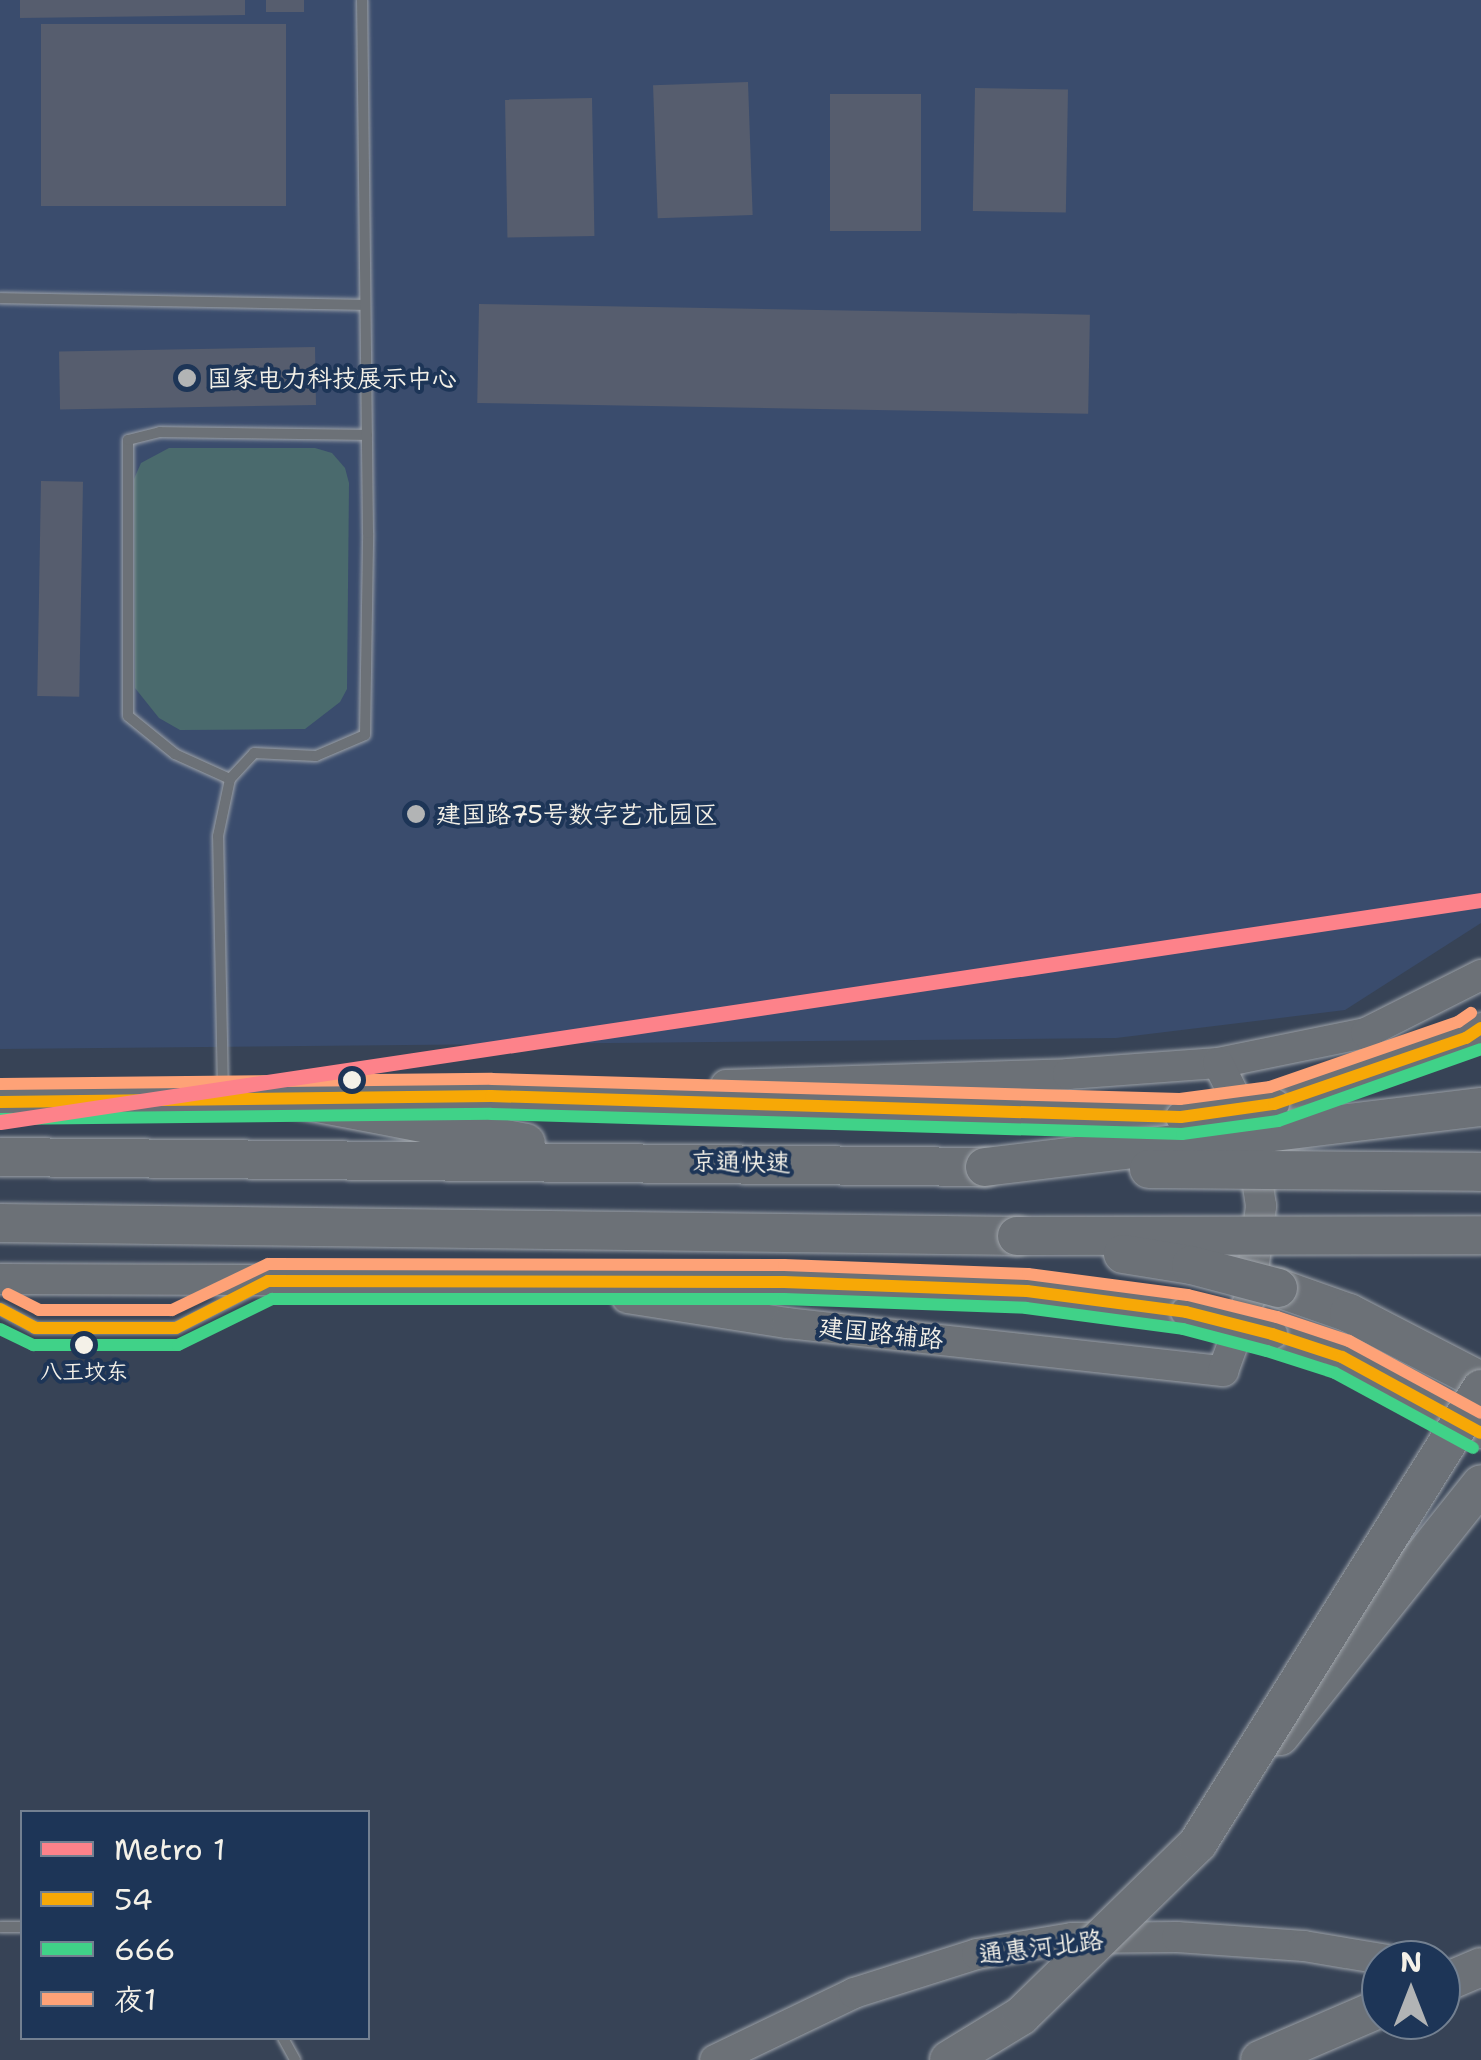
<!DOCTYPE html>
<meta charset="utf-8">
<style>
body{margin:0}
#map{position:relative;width:1481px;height:2060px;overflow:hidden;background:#374356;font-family:"Shantell Sans","LXGW WenKai TC",sans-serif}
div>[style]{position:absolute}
.built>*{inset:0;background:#3a4c6d}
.green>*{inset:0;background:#4a6a6d}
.building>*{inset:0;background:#565d6e;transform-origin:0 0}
.roads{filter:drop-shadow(0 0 2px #9da2a8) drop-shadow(0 0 2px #9da2a8)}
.lane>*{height:10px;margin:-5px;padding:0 5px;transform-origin:5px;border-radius:5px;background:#6c7177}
.secondary>*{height:30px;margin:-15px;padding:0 15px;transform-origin:15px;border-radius:15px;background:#6c7177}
.highway>*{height:38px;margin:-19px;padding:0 19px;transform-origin:19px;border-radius:19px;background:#6c7177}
.bridges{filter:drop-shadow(0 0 2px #9da2a8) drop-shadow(0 0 2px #9da2a8)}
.secondary-bridge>*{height:30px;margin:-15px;padding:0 15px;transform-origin:15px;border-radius:15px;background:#6c7177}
.highway-bridge>*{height:38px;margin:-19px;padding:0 19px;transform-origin:19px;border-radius:19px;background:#6c7177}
.bus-1>*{height:12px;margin:-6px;padding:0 6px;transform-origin:6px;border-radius:6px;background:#f7a806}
.bus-2>*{height:12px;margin:-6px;padding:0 6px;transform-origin:6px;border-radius:6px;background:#40d288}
.bus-3>*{height:12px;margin:-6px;padding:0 6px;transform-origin:6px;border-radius:6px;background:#fea277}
.metro-1>*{height:15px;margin:-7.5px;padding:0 7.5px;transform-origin:7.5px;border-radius:7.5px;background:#fd828a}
.dots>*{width:28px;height:28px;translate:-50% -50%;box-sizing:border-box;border:5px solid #1d3557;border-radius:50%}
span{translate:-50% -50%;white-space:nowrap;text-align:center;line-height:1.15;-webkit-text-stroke:8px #1d3557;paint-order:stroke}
.bus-label{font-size:22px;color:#f4f1e8}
.poi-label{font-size:25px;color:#f4f1e8}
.left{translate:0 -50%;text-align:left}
.street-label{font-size:25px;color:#f4f1e8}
.legend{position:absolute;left:20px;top:1810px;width:350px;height:230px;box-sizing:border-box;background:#1d3557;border:2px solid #738091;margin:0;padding:12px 18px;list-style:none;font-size:30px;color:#f4f1e8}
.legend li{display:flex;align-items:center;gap:20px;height:50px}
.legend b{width:50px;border:2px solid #738091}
.north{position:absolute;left:1361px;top:1940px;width:100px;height:100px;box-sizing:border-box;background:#1d3557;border:2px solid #738091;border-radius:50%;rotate:0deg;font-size:28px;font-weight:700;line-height:40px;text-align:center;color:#f4f1e8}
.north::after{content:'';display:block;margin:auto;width:35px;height:45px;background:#b2b4b5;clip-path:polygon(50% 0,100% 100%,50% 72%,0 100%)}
</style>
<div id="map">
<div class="built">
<div style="clip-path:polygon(0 0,1481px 0,1481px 923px,1345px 1010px,1116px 1038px,0 1049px)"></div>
</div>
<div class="green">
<div style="clip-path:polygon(169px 448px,315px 448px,332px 453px,345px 468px,349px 483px,347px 689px,340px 702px,305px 729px,180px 730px,159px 718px,135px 688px,134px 479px,141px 463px)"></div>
</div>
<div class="building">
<div style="clip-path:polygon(20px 0,245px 0,245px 15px,20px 18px)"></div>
<div style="left:266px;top:0;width:38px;height:12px"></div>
<div style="left:286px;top:24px;width:182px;height:245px;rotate:90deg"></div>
<div style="left:748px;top:82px;width:133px;height:95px;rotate:88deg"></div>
<div style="left:975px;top:88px;width:93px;height:123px;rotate:1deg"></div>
<div style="left:830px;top:94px;width:91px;height:137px"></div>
<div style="left:592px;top:98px;width:138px;height:87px;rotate:89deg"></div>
<div style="left:479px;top:304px;width:611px;height:99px;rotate:1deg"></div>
<div style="left:315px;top:347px;width:58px;height:256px;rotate:89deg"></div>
<div style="left:41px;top:481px;width:42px;height:215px;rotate:1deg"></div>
</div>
<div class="roads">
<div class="lane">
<div style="left:0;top:298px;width:365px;rotate:1.1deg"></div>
<div style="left:230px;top:779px;width:60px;rotate:-155.6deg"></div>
<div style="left:175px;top:754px;width:60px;rotate:-141deg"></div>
<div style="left:128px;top:716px;width:276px;rotate:-90deg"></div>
<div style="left:128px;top:440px;width:33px;rotate:-14deg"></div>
<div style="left:160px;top:432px;width:207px;rotate:0.8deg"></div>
<div style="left:223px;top:1093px;width:257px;rotate:-91.1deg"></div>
<div style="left:218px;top:836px;width:58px;rotate:-78.1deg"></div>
<div style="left:230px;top:779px;width:35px;rotate:-47deg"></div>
<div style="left:254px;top:753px;width:62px;rotate:2.8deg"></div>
<div style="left:316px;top:756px;width:53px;rotate:-23.2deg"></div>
<div style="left:365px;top:735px;width:202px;rotate:-89.1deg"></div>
<div style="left:368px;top:533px;width:533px;rotate:-90.64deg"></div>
<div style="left:0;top:1309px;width:40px;rotate:28deg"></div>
<div style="left:35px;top:1328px;width:141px"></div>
<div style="left:176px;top:1328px;width:83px;rotate:-26.6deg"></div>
<div style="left:0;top:1927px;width:22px"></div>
<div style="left:283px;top:2038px;width:25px;rotate:61deg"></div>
</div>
<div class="secondary">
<div style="left:726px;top:1085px;width:342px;rotate:-1.8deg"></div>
<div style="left:1068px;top:1074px;width:150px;rotate:-4.2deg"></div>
<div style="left:1218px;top:1063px;width:151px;rotate:-11.5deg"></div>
<div style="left:1366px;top:1033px;width:129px;rotate:-26.8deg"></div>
<div style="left:0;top:1102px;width:491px;rotate:-0.7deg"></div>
<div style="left:491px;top:1096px;width:690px;rotate:1.74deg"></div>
<div style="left:1274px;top:1104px;width:203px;rotate:-19deg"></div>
<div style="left:1466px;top:1038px;width:18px;rotate:-34deg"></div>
<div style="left:0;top:1279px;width:784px;rotate:0.22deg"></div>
<div style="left:784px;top:1282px;width:243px;rotate:2.1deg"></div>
<div style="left:1027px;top:1291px;width:160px;rotate:7.5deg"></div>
<div style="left:627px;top:1298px;width:162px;rotate:8.9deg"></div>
<div style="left:787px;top:1323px;width:439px;rotate:6.3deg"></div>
<div style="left:1223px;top:1371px;width:79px;rotate:-70deg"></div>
<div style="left:1250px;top:1297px;width:92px;rotate:-83.1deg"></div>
<div style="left:1261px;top:1206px;width:82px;rotate:-98.4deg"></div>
<div style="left:1249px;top:1125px;width:69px;rotate:-116.6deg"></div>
<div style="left:1272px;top:1334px;width:74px;rotate:18.2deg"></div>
<div style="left:1342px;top:1357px;width:158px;rotate:28.7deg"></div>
<div style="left:715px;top:2060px;width:154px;rotate:-25.7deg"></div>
<div style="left:854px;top:1993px;width:129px;rotate:-17.6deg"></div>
<div style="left:977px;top:1954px;width:96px;rotate:-9.6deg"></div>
<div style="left:1072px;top:1938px;width:105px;rotate:-0.5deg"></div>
<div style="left:1177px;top:1937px;width:127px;rotate:4.1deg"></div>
<div style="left:1304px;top:1946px;width:85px;rotate:9.5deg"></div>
</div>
<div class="highway">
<div style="left:296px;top:1099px;width:234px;rotate:10.8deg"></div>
<div style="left:0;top:1157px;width:985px;rotate:0.58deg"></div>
<div style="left:0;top:1223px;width:1017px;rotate:0.73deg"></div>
<div style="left:1278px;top:1288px;width:75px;rotate:19.4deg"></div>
<div style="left:1349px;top:1313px;width:148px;rotate:27.3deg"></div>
<div style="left:1280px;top:1736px;width:322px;rotate:-51.4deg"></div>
<div style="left:1260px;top:2060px;width:132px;rotate:-23.3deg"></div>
</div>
</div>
<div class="bridges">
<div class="secondary-bridge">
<div style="left:1181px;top:1117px;width:94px;rotate:-8deg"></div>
<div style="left:1186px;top:1312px;width:89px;rotate:14.3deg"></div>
</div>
<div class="highway-bridge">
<div style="left:985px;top:1167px;width:500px;rotate:-6.9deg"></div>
<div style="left:1149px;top:1169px;width:332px;rotate:0.5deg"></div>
<div style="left:1017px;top:1236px;width:464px;rotate:-0.1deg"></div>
<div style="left:1123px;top:1254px;width:69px;rotate:9.2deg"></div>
<div style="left:1191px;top:1265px;width:90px;rotate:14.8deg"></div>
<div style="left:1441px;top:1984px;width:43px;rotate:-23deg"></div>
<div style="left:949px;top:2060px;width:84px;rotate:-31.4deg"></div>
<div style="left:1021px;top:2016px;width:248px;rotate:-44.3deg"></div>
<div style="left:1198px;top:1843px;width:535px;rotate:-58.06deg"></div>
</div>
</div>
<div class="bus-1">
<div style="left:0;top:1102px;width:491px;rotate:-0.7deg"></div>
<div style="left:491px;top:1096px;width:690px;rotate:1.74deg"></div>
<div style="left:1181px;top:1117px;width:94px;rotate:-8deg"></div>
<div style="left:1274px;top:1104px;width:203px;rotate:-19deg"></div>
<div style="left:1466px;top:1038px;width:18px;rotate:-34deg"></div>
<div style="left:0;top:1309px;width:40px;rotate:28deg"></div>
<div style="left:35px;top:1328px;width:141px"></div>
<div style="left:176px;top:1328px;width:103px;rotate:-27.1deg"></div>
<div style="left:268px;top:1281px;width:516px;rotate:0.11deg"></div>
<div style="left:784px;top:1282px;width:243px;rotate:2.1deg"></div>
<div style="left:1027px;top:1291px;width:160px;rotate:7.5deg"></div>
<div style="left:1186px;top:1312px;width:89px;rotate:14.3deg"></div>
<div style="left:1272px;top:1334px;width:74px;rotate:18.2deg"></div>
<div style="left:1342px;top:1357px;width:158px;rotate:28.7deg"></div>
</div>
<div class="bus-2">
<div style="left:0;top:1119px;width:491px;rotate:-0.6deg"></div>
<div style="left:491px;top:1114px;width:691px;rotate:1.66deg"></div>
<div style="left:1182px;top:1134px;width:97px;rotate:-7.7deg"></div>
<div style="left:1278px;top:1121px;width:215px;rotate:-19.5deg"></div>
<div style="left:0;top:1329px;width:37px;rotate:26deg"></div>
<div style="left:33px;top:1345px;width:145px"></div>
<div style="left:178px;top:1345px;width:105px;rotate:-26.1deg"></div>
<div style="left:272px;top:1299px;width:512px"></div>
<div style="left:784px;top:1299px;width:242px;rotate:2.1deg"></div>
<div style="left:1026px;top:1308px;width:158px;rotate:7.6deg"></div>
<div style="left:1183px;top:1329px;width:87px;rotate:14.7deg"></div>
<div style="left:1267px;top:1351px;width:71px;rotate:17.9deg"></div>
<div style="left:1335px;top:1373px;width:157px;rotate:28.5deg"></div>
</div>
<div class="bus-3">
<div style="left:0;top:1084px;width:492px;rotate:-0.6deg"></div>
<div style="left:492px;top:1079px;width:688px;rotate:1.67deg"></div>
<div style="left:1180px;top:1099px;width:91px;rotate:-7.6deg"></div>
<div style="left:1270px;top:1087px;width:199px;rotate:-19.1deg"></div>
<div style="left:1458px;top:1022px;width:16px;rotate:-35deg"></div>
<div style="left:8px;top:1294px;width:35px;rotate:27deg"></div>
<div style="left:39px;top:1310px;width:133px"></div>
<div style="left:172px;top:1310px;width:106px;rotate:-25.6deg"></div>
<div style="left:268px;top:1264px;width:516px;rotate:0.11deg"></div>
<div style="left:784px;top:1265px;width:244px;rotate:2.1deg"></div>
<div style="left:1028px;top:1274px;width:161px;rotate:7.5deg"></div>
<div style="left:1188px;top:1295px;width:92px;rotate:13.9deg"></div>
<div style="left:1277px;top:1317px;width:76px;rotate:18.4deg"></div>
<div style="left:1349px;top:1341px;width:150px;rotate:28.6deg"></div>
</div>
<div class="metro-1">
<div style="left:0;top:1122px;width:1498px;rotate:-8.53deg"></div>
</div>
<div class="dots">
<div style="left:187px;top:378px;background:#b2b4b5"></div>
<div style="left:416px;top:814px;background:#b2b4b5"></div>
<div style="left:352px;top:1080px;background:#f4f1e8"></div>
<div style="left:84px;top:1345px;background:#f4f1e8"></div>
</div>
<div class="bus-label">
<span style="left:84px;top:1372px">八王坟东</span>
</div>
<div class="poi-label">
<span class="left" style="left:207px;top:378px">国家电力科技展示中心</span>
<span class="left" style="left:436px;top:814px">建国路75号数字艺术园区</span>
</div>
<div class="street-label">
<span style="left:741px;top:1162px;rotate:1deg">京通快速</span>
<span style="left:881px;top:1333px;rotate:6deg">建国路辅路</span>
<span style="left:1041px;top:1947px;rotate:-7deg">通惠河北路</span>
</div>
<ul class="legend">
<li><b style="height:12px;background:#fd828a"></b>Metro 1</li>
<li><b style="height:12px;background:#f7a806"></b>54</li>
<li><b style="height:12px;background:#40d288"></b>666</li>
<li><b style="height:12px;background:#fea277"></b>夜1</li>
</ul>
<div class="north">N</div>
</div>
